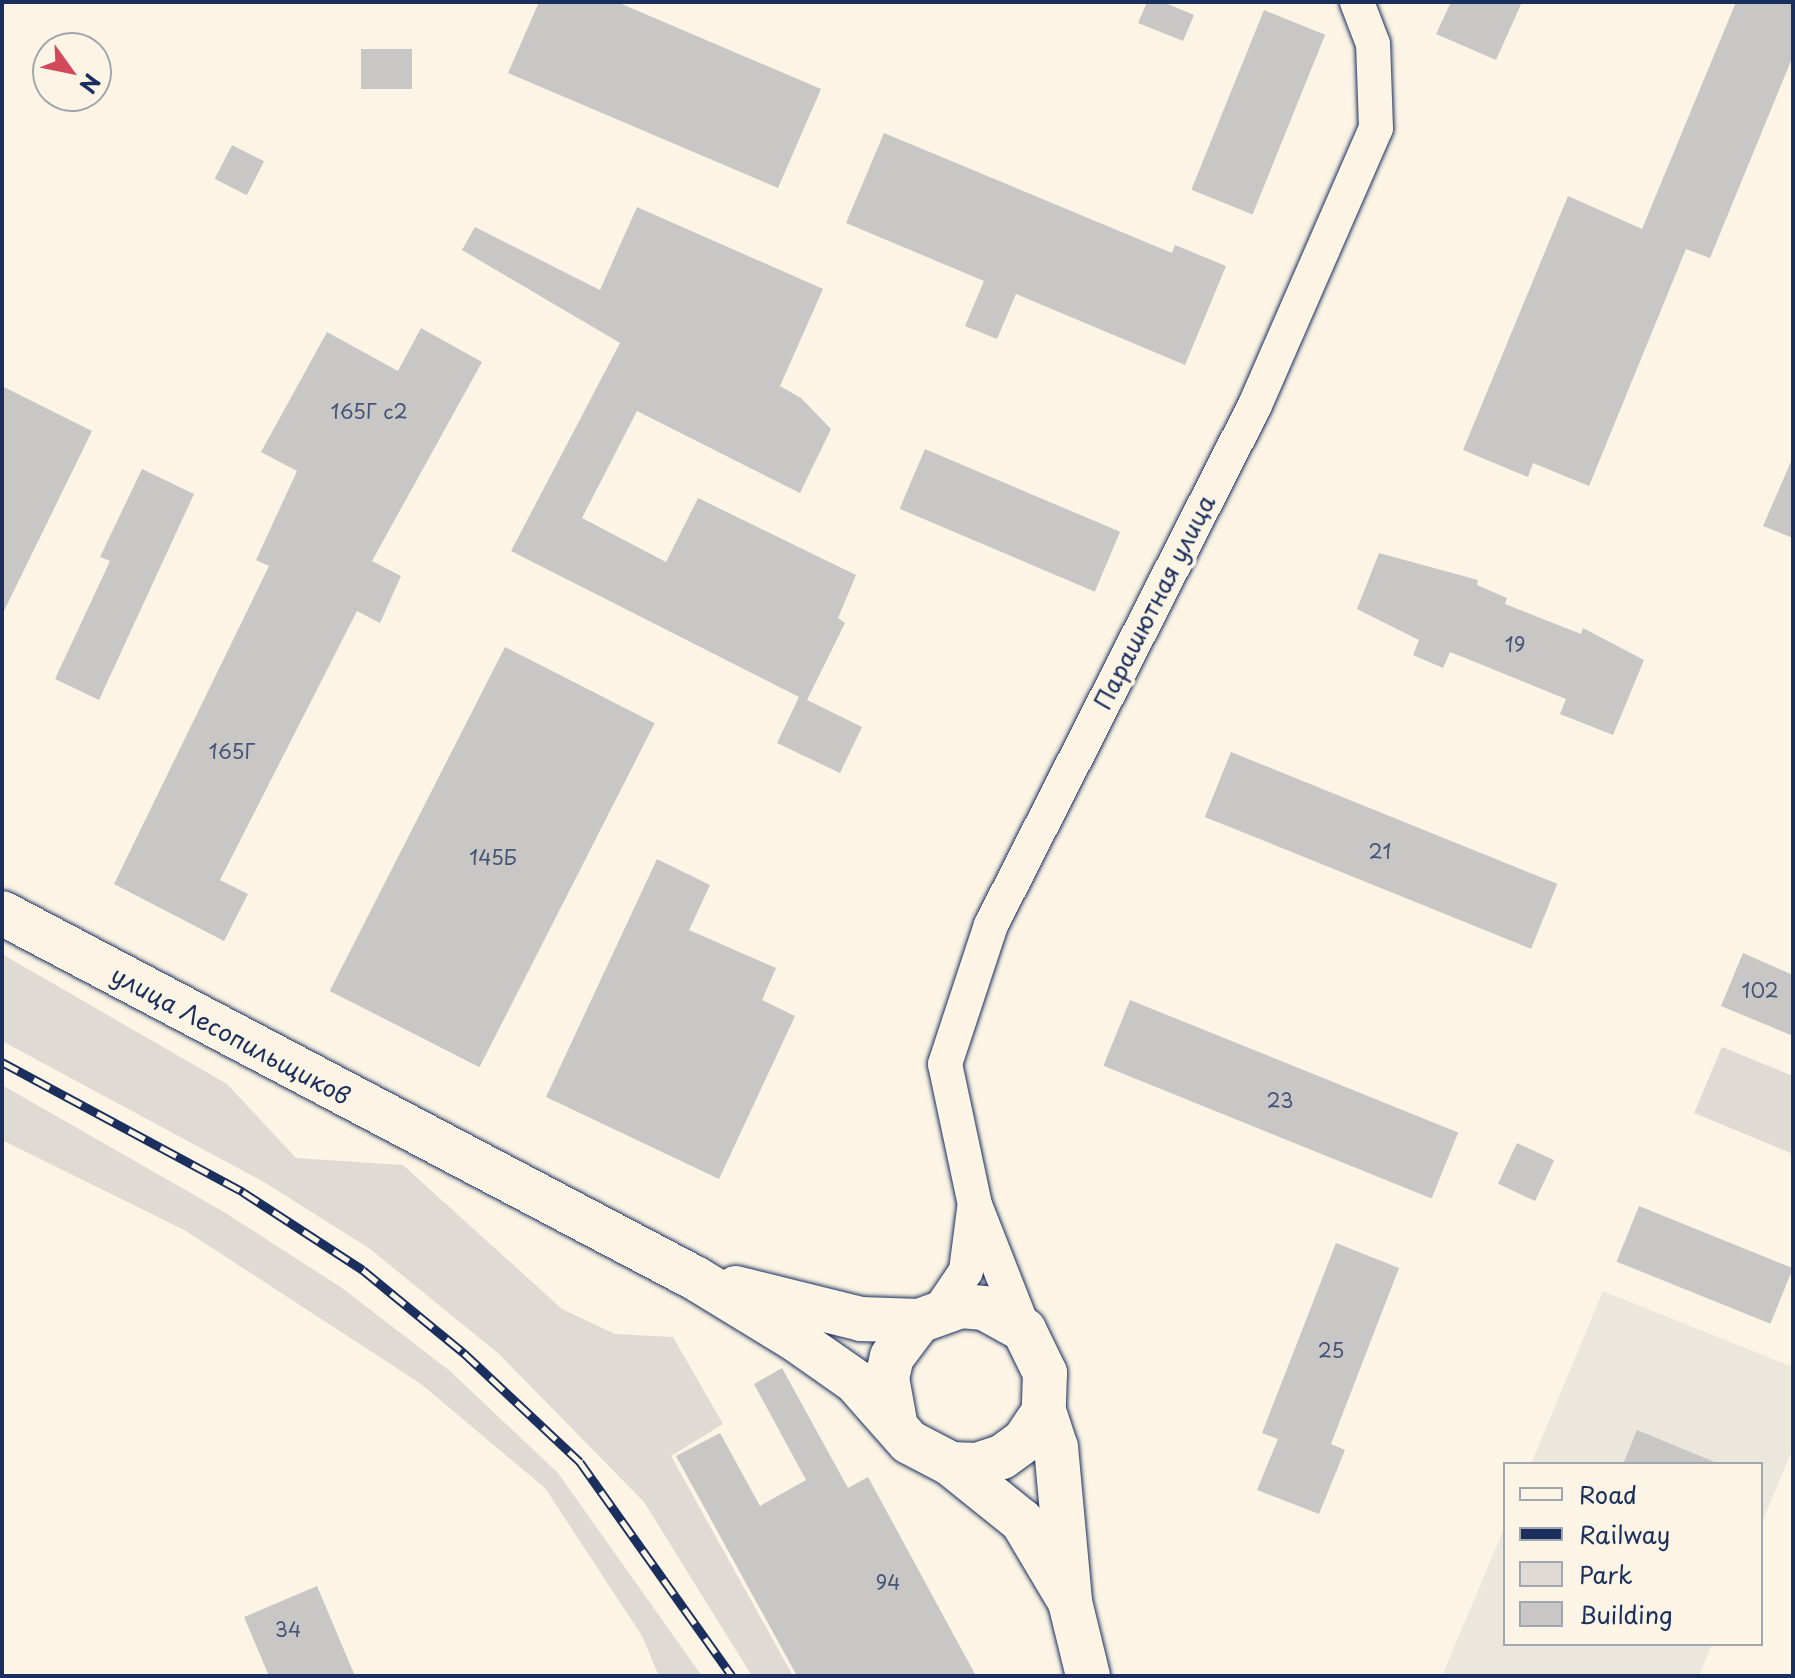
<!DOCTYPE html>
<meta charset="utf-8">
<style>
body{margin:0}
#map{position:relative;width:1795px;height:1678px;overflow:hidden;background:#fcf5e5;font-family:"Playpen Sans",sans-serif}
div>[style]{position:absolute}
.built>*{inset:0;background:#ece7dc}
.green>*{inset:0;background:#dfdbd4}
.building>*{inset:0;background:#c8c7c6;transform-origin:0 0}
.roads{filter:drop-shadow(0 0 2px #1b2f5e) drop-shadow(0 0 2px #1b2f5e)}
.minor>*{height:34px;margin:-17px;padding:0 17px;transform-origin:17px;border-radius:17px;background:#fcf5e5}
.secondary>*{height:44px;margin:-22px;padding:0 22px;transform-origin:22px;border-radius:22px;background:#fcf5e5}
.rail>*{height:9px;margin-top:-4.5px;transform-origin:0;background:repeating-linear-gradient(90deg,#fcf5e5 0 18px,#1b2f5e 0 36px);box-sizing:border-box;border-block:2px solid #1b2f5e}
span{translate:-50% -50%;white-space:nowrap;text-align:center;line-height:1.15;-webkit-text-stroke:8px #fcf5e5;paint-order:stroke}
.number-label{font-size:20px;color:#465578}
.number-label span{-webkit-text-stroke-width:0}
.street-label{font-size:24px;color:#1b2f5e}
.frame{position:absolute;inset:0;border:4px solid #1b2f5e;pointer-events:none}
.legend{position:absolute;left:1503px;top:1462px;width:260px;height:184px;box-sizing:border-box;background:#fcf5e5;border:2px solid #a2a6af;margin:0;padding:10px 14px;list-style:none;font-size:24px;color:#1b2f5e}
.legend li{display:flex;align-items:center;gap:16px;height:40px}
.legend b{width:40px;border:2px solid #a2a6af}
.north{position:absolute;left:32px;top:32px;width:80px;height:80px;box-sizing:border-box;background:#fcf5e5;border:2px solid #a2a6af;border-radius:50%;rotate:123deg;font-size:22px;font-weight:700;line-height:32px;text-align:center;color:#1b2f5e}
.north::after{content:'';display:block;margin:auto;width:28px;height:36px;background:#d1495b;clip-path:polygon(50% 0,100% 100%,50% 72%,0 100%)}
</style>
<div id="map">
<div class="built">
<div style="clip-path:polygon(1603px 1291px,1793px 1367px,1793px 1448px,1761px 1525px,1761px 1464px,1531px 1464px)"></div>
<div style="clip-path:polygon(1505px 1526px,1505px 1644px,1712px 1644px,1699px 1676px,1442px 1676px)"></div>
</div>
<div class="green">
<div style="clip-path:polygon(2px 954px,227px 1084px,296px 1158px,403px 1165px,562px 1309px,615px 1334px,673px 1337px,723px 1424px,671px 1456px,793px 1676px,752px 1676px,644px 1502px,499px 1354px,370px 1249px,264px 1182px,2px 1041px)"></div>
<div style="clip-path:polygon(1722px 1047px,1793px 1076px,1793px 1154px,1694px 1113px)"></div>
<div style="clip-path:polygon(2px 1085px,224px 1212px,342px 1288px,450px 1371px,558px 1473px,702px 1676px,659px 1676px,642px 1636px,545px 1488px,421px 1384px,186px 1231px,2px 1140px)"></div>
</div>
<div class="building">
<div style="clip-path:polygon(539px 2px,617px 2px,821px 89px,778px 188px,508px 73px)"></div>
<div style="clip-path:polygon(1147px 2px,1163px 2px,1194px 15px,1183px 41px,1138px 23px)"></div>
<div style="clip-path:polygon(1451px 2px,1522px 2px,1496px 60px,1436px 34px)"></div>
<div style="clip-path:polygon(1736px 2px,1793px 2px,1793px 56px,1710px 258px,1686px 249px,1589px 486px,1533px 463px,1528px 477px,1463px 450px,1568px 196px,1642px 229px)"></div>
<div style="left:1264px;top:10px;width:66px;height:194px;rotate:22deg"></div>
<div style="left:361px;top:49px;width:51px;height:40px"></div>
<div style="clip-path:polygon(884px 133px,1172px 253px,1175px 245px,1226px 266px,1185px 365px,1016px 294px,997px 339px,965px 326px,984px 281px,846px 223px)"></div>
<div style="left:232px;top:145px;width:36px;height:38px;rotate:27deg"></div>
<div style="clip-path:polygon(637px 207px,823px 289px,780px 386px,801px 398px,831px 429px,800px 493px,637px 411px,582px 518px,666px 562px,698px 498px,856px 575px,838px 618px,845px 623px,807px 700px,862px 727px,840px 773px,777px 743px,799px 697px,511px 551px,620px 343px,462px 250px,475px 227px,600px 290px)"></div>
<div style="clip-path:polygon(421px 328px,482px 362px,372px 561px,401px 576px,380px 623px,357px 611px,220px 880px,248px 894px,224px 941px,114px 884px,269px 566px,256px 560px,297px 471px,261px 452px,327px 332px,398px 371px)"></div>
<div style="clip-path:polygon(2px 386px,92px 431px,2px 615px)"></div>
<div style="left:925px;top:449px;width:212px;height:65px;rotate:23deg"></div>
<div style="clip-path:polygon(1793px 457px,1793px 538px,1763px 526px)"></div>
<div style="clip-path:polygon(142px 469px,194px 494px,99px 700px,55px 679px,110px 561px,100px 557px)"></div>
<div style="clip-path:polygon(1379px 553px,1478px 580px,1477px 585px,1507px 598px,1505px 604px,1581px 634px,1583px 628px,1644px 660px,1613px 735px,1560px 714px,1566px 699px,1480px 664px,1450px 652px,1443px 668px,1413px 655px,1419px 640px,1357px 609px)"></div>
<div style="left:505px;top:647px;width:168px;height:386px;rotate:27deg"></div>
<div style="left:1231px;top:752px;width:352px;height:70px;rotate:22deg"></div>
<div style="clip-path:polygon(657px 859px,710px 885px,689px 930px,776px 968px,762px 1000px,795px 1016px,719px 1179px,546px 1097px)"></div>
<div style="clip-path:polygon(1743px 953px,1793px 975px,1793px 1036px,1721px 1006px)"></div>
<div style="left:1130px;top:1000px;width:354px;height:71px;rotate:22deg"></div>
<div style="left:1517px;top:1143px;width:41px;height:45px;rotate:25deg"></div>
<div style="left:1639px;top:1206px;width:166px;height:60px;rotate:22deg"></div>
<div style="clip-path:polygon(1336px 1243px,1399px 1268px,1331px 1444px,1345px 1450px,1319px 1514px,1257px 1490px,1278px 1439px,1262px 1433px)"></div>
<div style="clip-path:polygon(782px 1368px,848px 1488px,868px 1477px,976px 1676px,797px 1676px,676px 1456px,720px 1433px,760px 1506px,806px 1480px,754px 1384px)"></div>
<div style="clip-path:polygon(1637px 1430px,1717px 1463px,1717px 1464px,1623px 1464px)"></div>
<div style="clip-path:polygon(317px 1586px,355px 1676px,269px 1676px,244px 1617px)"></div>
</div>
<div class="roads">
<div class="minor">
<div style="left:939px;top:1311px;width:48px;rotate:-56deg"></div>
<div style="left:966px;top:1271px;width:63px;rotate:-82.6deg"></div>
<div style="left:1024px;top:1330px;width:134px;rotate:-111.4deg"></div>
<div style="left:975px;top:1205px;width:144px;rotate:-102deg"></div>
<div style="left:945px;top:1064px;width:146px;rotate:-71.7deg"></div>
<div style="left:991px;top:925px;width:583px;rotate:-63.08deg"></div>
<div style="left:1255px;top:405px;width:302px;rotate:-66.4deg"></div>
<div style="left:1376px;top:128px;width:84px;rotate:-92deg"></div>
<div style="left:1373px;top:44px;width:45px;rotate:-110.9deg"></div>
</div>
<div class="secondary">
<div style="left:2px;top:913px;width:783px;rotate:27.78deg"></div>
<div style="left:695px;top:1278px;width:117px;rotate:31.4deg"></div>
<div style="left:795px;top:1339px;width:73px;rotate:35deg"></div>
<div style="left:855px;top:1381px;width:81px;rotate:48.5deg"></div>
<div style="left:909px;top:1442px;width:47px;rotate:27.6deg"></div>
<div style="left:951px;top:1464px;width:91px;rotate:38.8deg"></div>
<div style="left:1022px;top:1521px;width:94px;rotate:59.3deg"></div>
<div style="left:736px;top:1288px;width:129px;rotate:13.9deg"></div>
<div style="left:861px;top:1319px;width:58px;rotate:2deg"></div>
<div style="left:895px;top:1422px;width:45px;rotate:-100.3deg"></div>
<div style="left:887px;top:1378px;width:22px;rotate:-77deg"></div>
<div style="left:892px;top:1357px;width:45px;rotate:-53.1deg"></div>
<div style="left:919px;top:1321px;width:45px;rotate:-19.7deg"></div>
<div style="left:961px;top:1306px;width:23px;rotate:5deg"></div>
<div style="left:984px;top:1308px;width:46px;rotate:28.8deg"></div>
<div style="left:1024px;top:1330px;width:48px;rotate:64deg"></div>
<div style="left:1045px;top:1373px;width:38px;rotate:92deg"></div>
<div style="left:1044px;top:1411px;width:38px;rotate:72deg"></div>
<div style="left:1056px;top:1447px;width:156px;rotate:84.8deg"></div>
<div style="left:1070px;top:1602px;width:76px;rotate:76.3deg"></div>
<div style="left:951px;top:1464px;width:26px;rotate:2deg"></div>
<div style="left:977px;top:1465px;width:26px;rotate:-18deg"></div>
<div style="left:1002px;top:1457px;width:27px;rotate:-36deg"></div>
<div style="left:1024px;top:1441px;width:36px;rotate:-56deg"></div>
</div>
</div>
<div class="rail">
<div style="left:2px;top:1062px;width:274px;rotate:28.3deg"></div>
<div style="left:243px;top:1192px;width:143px;rotate:33deg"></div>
<div style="left:363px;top:1270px;width:131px;rotate:39.4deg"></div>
<div style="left:464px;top:1353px;width:159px;rotate:43.2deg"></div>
<div style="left:580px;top:1462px;width:262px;rotate:54.6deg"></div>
</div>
<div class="number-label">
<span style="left:369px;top:411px">165Г с2</span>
<span style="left:1515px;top:644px">19</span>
<span style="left:232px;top:751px">165Г</span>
<span style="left:1380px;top:851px">21</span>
<span style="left:493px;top:857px">145Б</span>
<span style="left:1760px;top:990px">102</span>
<span style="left:1280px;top:1100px">23</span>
<span style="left:1331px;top:1350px">25</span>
<span style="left:888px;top:1582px">94</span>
<span style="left:288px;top:1629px">34</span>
</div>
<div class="street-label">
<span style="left:1154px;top:602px;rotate:-63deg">Парашютная улица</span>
<span style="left:231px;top:1035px;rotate:28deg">улица Лесопильщиков</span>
</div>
<div class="frame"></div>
<ul class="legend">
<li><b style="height:10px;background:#fcf5e5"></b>Road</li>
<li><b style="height:10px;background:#1b2f5e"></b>Railway</li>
<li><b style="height:22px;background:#dfdbd4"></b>Park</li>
<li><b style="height:22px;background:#c8c7c6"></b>Building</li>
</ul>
<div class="north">N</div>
</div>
